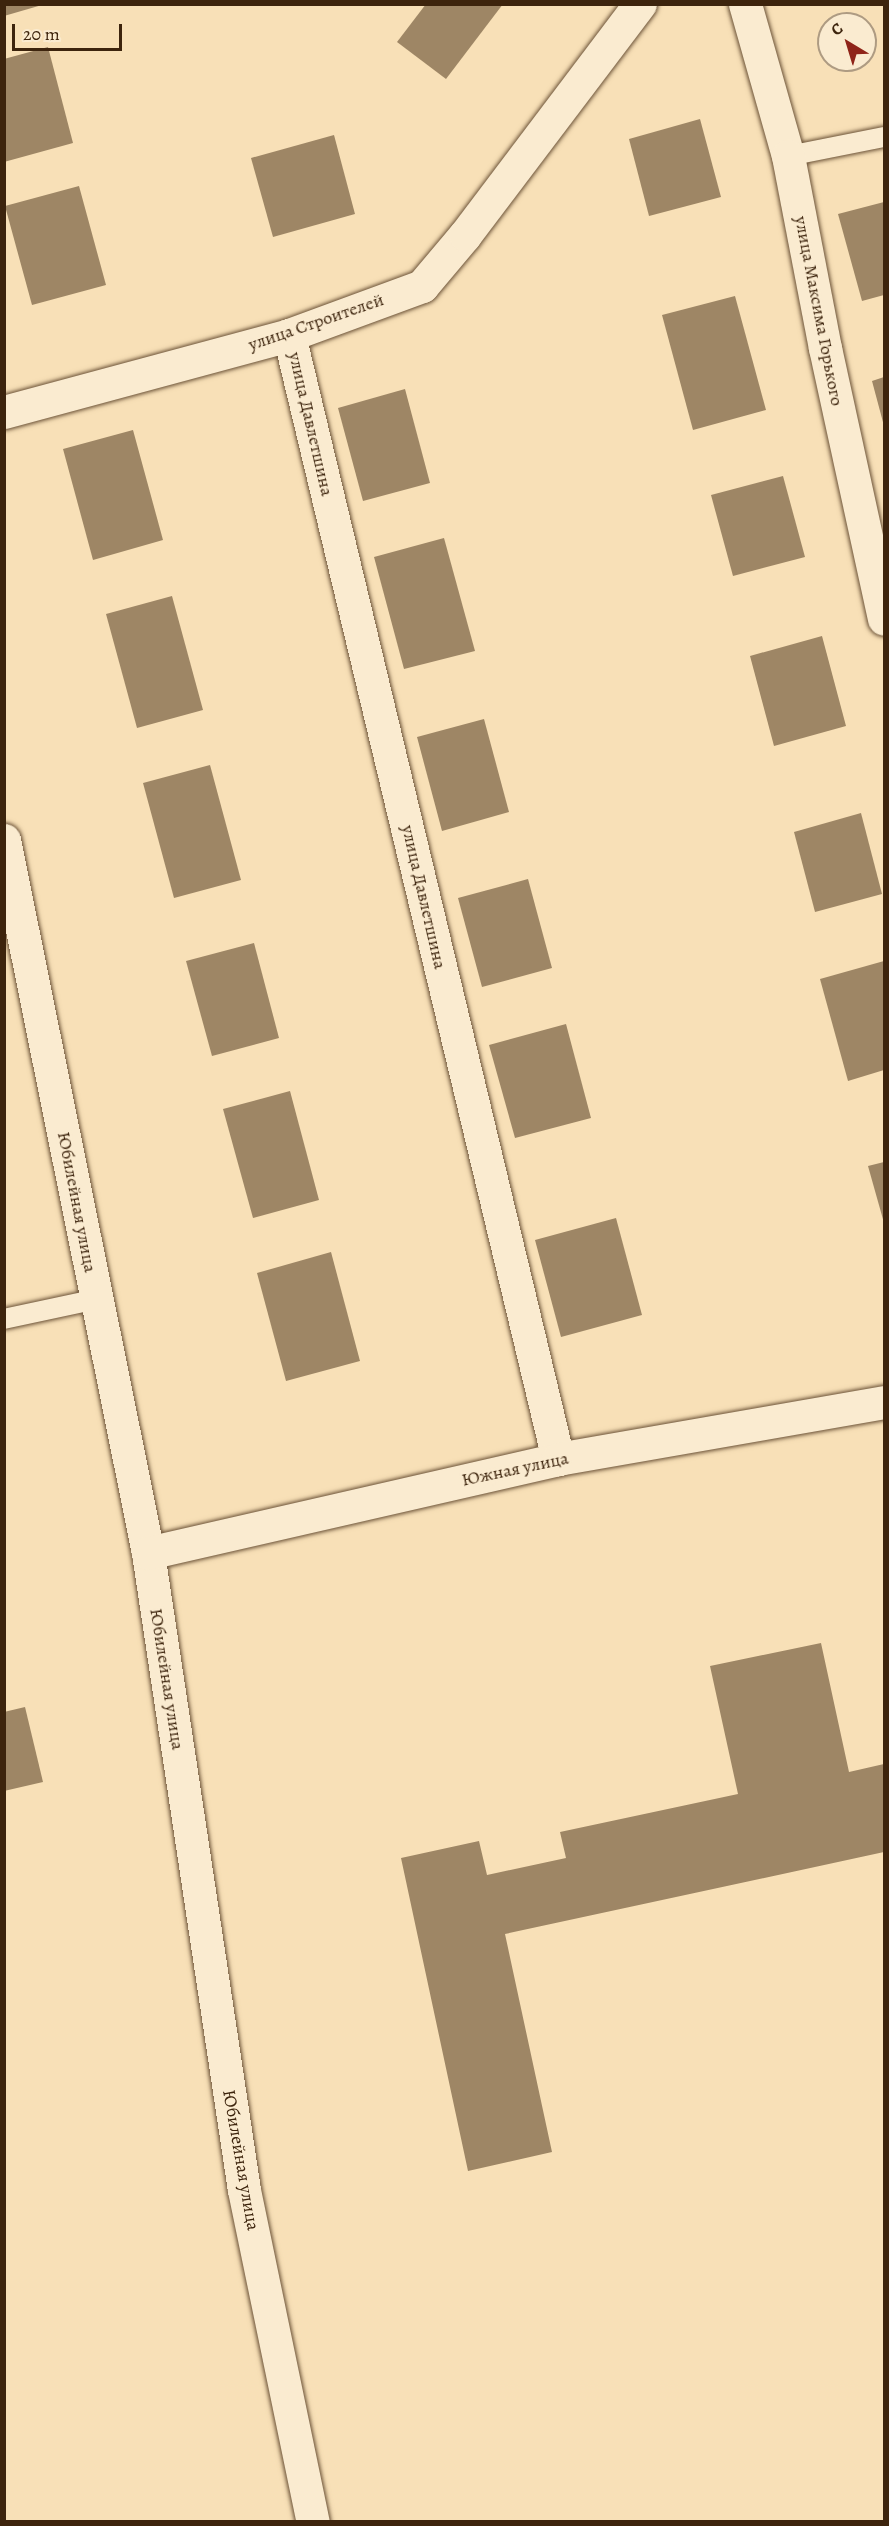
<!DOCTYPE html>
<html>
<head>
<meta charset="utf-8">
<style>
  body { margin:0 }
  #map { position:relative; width:889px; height:2526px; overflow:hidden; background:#f8e0b7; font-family:Alegreya,serif }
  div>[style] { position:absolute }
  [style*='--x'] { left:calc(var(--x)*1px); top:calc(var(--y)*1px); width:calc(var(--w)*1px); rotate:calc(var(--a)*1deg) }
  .building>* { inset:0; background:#9e8665 }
  .roads { filter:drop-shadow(0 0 2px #6c5338) drop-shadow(0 0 2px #6c5338) }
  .lane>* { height:20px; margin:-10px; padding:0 10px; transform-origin:10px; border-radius:10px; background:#faebd0 }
  .street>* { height:33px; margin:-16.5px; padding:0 16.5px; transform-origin:16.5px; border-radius:16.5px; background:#faebd0 }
  .secondary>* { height:33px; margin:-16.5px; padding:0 16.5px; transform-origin:16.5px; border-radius:16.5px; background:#faebd0 }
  span { translate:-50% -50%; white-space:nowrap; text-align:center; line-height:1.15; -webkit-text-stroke:4.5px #faebd0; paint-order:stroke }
  .street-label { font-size:18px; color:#3d240d }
  .frame { position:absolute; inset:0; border:6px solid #3d240d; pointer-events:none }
  .north { position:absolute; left:817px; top:12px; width:60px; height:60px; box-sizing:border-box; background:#faebd0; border:2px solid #ae9b82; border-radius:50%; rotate:322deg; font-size:16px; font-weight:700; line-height:24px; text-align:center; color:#3d240d }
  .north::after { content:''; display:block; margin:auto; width:21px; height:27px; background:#8f2418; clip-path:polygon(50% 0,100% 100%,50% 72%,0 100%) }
  .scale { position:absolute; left:12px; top:24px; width:110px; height:27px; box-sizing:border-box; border:3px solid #3d240d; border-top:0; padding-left:8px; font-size:18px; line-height:21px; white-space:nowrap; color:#3d240d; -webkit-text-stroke:4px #faebd0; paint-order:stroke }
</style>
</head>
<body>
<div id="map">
  <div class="building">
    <div style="clip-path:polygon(4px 4px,42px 4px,42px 5px,4px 16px)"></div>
    <div style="clip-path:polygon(426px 4px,503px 4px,446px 79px,397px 42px)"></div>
    <div style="clip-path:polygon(48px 47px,73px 143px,4px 162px,4px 59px)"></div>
    <div style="clip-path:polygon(700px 119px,721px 197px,649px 216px,629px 139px)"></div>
    <div style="clip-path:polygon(334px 135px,355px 214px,273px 237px,251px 158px)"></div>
    <div style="clip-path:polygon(79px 186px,106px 285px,32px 305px,5px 206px)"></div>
    <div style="clip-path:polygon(884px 202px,884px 295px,862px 301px,838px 214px)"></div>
    <div style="clip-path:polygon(735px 296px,766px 410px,693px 430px,662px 315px)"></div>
    <div style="clip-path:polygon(884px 377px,884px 426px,872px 381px)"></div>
    <div style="clip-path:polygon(405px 389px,430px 483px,363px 501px,338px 408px)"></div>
    <div style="clip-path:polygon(133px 430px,163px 540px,93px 560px,63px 449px)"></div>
    <div style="clip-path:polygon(783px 476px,805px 557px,733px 576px,711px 495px)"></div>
    <div style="clip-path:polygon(444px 538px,475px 651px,404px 669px,374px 557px)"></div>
    <div style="clip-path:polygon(172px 596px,203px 710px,137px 728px,106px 614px)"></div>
    <div style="clip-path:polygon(822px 636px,846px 726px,774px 746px,750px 656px)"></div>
    <div style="clip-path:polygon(484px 719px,509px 812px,442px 831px,417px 737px)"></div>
    <div style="clip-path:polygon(210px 765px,241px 880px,174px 898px,143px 783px)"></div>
    <div style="clip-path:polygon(861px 813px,882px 894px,815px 912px,794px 832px)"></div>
    <div style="clip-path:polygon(528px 879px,552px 968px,482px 987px,458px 898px)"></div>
    <div style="clip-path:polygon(254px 943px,279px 1038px,212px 1056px,186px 961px)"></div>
    <div style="clip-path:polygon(884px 961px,884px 1070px,848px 1081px,820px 979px)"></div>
    <div style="clip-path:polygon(566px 1024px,591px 1118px,515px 1138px,489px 1045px)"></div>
    <div style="clip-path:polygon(290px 1091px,319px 1200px,253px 1218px,223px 1109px)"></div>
    <div style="clip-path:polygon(884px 1162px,884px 1223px,868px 1166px)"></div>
    <div style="clip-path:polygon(616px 1218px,642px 1315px,561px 1337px,535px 1240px)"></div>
    <div style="clip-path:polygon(331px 1252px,360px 1361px,286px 1381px,257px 1273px)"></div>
    <div style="clip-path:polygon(821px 1643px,849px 1772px,884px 1764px,884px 1852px,505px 1934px,552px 2152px,468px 2171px,401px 1858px,479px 1841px,487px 1875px,566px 1858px,560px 1832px,738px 1794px,710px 1666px)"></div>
    <div style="clip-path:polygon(25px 1707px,43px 1782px,4px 1791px,4px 1712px)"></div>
  </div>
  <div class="roads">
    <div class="lane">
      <div style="--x:788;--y:156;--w:98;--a:-11.2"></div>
      <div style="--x:4;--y:1319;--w:95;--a:-12.1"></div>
    </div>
    <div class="street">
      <div style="--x:745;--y:4;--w:158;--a:74.2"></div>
      <div style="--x:788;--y:156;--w:196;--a:79.1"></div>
      <div style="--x:825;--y:348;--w:277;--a:77.7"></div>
      <div style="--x:289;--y:335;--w:1156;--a:76.54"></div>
      <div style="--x:4;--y:412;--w:295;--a:-15.1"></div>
      <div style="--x:289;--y:335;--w:142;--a:-20.2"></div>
      <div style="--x:422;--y:286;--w:67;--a:-49.9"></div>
      <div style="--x:465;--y:235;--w:290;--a:-52.9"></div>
      <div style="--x:148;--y:1553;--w:644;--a:81.43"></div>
      <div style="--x:244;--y:2190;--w:339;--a:78.3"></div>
    </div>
    <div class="secondary">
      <div style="--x:4;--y:840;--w:727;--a:78.58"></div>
      <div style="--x:148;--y:1553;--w:421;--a:-12.9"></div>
      <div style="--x:558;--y:1459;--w:331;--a:-9.9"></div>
    </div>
  </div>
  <div class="street-label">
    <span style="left:819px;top:311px;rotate:79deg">улица Максима Горького</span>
    <span style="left:316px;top:322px;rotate:-19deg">улица Строителей</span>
    <span style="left:311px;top:424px;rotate:77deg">улица Давлетшина</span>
    <span style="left:424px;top:897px;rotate:77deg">улица Давлетшина</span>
    <span style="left:77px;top:1202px;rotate:79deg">Юбилейная улица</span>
    <span style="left:515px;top:1469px;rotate:-12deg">Южная улица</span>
    <span style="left:167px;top:1679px;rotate:81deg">Юбилейная улица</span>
    <span style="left:241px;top:2160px;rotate:80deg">Юбилейная улица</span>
  </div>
  <div class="frame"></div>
  <div class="north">С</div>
  <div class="scale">20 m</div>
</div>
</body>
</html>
